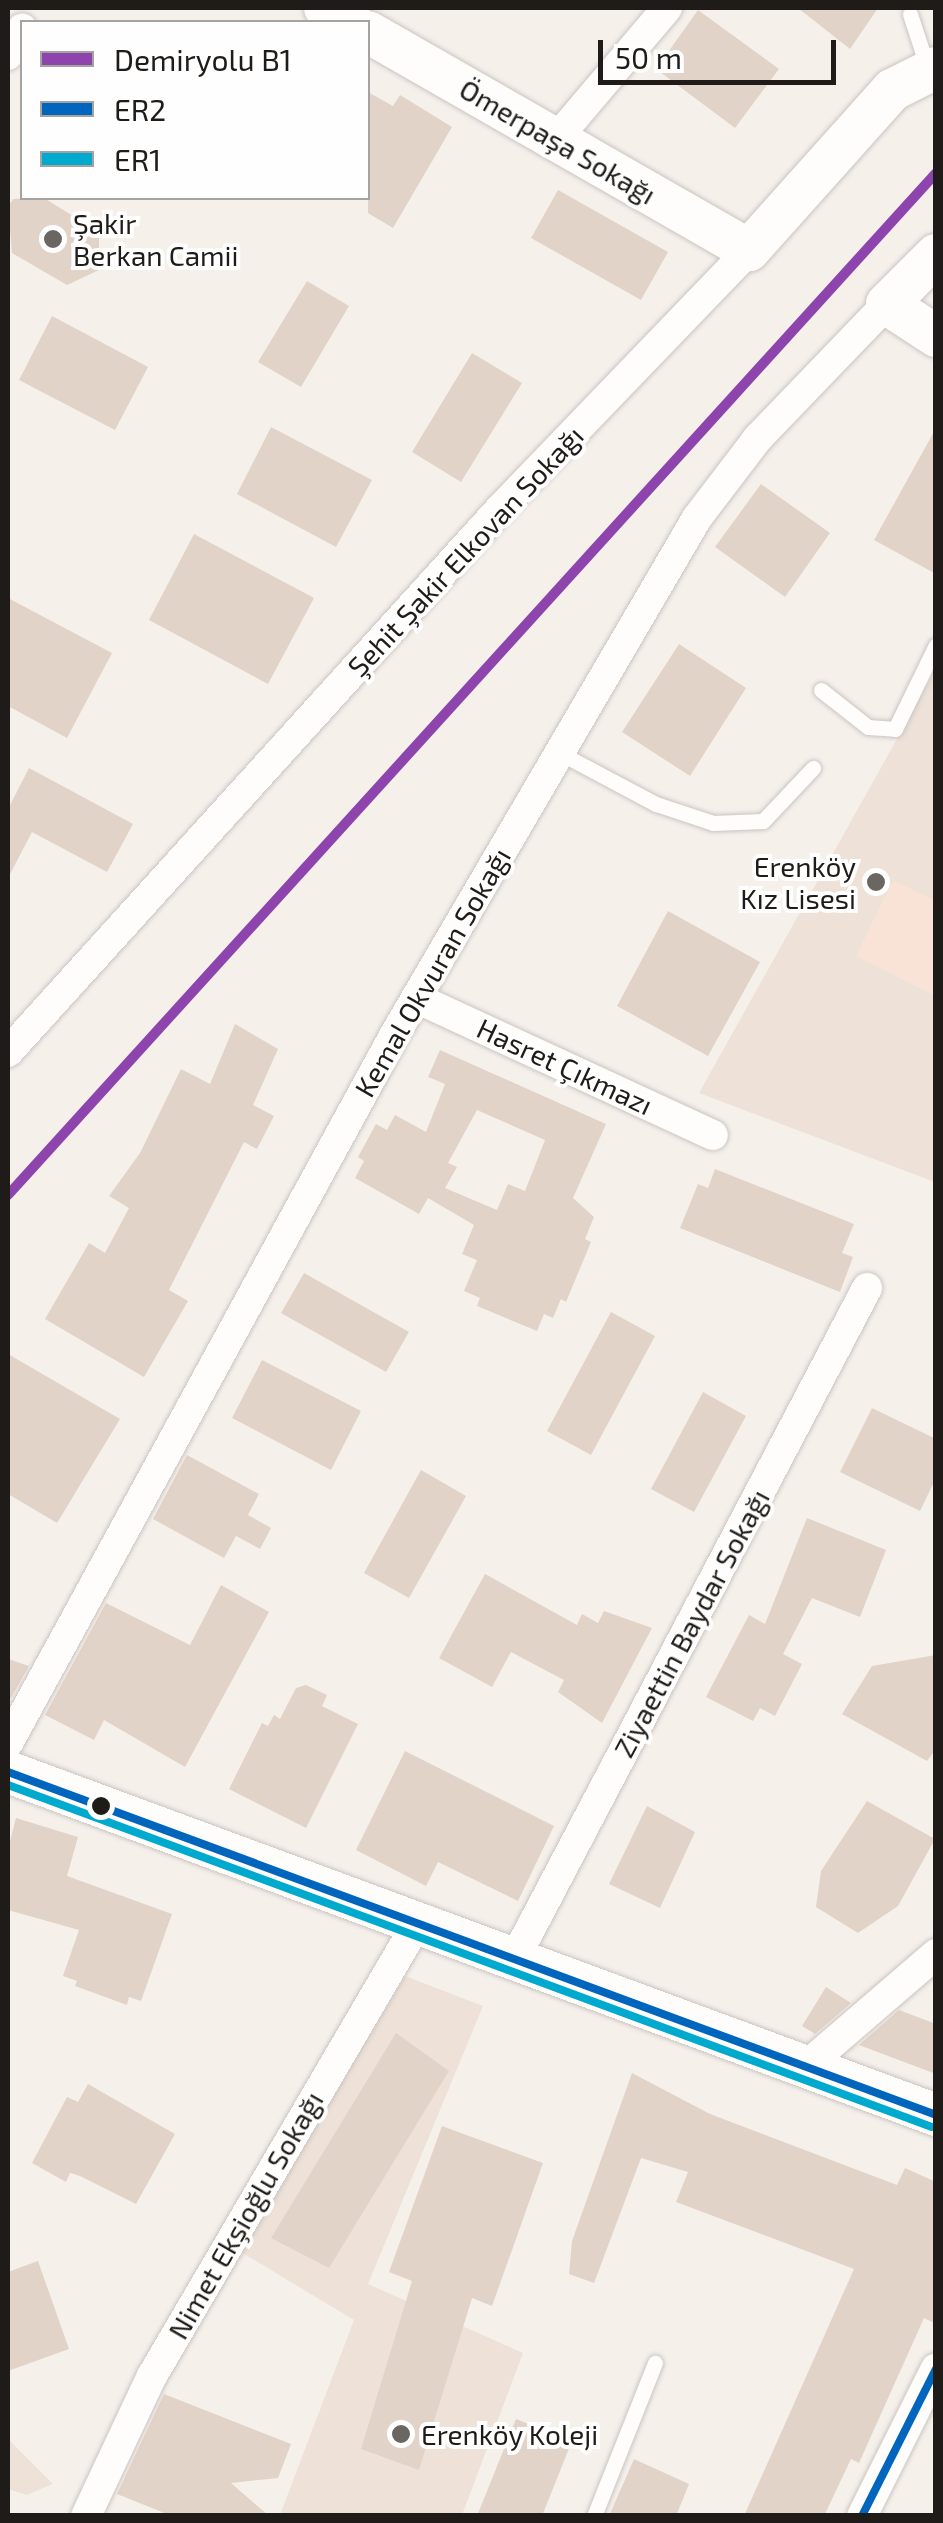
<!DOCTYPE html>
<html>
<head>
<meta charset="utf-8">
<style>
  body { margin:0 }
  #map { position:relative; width:943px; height:2523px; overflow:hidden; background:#f6f0eb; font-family:"Exo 2",sans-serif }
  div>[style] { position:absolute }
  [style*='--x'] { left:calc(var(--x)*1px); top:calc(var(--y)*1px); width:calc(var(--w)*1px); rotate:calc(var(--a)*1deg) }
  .built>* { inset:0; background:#ede1d8 }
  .green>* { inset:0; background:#f8e3d6 }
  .building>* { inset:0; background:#e2d3c8 }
  .roads { filter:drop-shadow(0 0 2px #cac5c2) drop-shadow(0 0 2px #cac5c2) }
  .lane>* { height:15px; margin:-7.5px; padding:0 7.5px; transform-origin:7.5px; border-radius:7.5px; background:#fefdfc }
  .street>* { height:30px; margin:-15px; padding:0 15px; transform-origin:15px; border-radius:15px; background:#fefdfc }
  .secondary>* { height:42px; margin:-21px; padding:0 21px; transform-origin:21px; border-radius:21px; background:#fefdfc }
  .bus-1>* { height:8px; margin:-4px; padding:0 4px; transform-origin:4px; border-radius:4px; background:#0065bd }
  .bus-2>* { height:8px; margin:-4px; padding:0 4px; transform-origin:4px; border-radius:4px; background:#00a9ce }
  .rail-1>* { height:10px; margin:-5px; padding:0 5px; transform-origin:5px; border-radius:5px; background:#8e44ad }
  .dots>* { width:28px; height:28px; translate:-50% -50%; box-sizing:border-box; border:5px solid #fefefe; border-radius:50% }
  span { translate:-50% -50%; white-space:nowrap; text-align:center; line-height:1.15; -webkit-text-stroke:8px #fefefe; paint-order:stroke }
  .street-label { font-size:28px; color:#1f1b18 }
  .poi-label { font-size:28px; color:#1f1b18 }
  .left { translate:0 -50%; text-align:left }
  .right { translate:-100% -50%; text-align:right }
  .frame { position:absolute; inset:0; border:10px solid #1f1b18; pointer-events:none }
  .legend { position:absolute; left:20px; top:20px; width:350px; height:180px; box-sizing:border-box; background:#fefefe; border:2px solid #a5a3a2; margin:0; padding:12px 18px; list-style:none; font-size:30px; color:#1f1b18 }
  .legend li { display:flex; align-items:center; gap:20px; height:50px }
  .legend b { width:50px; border:2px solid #a5a3a2 }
  .scale { position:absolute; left:598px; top:40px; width:238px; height:45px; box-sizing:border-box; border:5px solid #1f1b18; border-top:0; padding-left:12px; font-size:30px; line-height:35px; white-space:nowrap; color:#1f1b18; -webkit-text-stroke:8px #fefefe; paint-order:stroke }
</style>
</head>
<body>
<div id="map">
  <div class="built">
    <div style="clip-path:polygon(935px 671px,935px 1182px,699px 1093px)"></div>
    <div style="clip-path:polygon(405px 1976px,483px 2006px,368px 2284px,523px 2353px,462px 2515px,280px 2515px,354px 2320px,241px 2252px)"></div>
    <div style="clip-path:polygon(8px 2439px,53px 2484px,27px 2495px,8px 2489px)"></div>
  </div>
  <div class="green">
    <div style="clip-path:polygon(893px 880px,935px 901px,935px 996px,856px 956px)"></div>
  </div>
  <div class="building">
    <div style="clip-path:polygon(798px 8px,878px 8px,850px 49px)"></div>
    <div style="clip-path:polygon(698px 10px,779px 69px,735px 128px,656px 69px)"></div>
    <div style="clip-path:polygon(368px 92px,393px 106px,400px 95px,452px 127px,393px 228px,368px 213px)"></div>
    <div style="clip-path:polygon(558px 190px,668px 252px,641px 300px,531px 238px)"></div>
    <div style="clip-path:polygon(44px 198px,99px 232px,99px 270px,67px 285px,12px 253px,8px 207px,13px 199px)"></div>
    <div style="clip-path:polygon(307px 281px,349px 306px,301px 387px,258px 362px)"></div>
    <div style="clip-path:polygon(52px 316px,148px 367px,115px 430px,19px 380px)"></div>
    <div style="clip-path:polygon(472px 353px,522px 383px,461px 482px,412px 452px)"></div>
    <div style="clip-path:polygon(271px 427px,372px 480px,336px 547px,237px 494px)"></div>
    <div style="clip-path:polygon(936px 428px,936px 574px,874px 540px)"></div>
    <div style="clip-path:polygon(761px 484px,830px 533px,785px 597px,715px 547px)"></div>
    <div style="clip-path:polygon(194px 534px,314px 598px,268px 684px,149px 620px)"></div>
    <div style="clip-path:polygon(8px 598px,112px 653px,67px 738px,8px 706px)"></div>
    <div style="clip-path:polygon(679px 644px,746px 688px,690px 776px,622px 732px)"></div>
    <div style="clip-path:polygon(29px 768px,133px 824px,107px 872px,32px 832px,8px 878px,8px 809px)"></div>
    <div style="clip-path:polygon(668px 911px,760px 962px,708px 1056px,617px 1006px)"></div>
    <div style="clip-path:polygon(235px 1024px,278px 1049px,253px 1105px,274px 1116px,257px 1149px,244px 1142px,169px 1290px,188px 1301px,144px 1377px,45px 1319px,89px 1243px,105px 1253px,129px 1208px,109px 1196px,140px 1153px,181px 1069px,210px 1084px)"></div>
    <div style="clip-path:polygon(evenodd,440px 1050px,606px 1124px,573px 1198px,594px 1217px,585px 1239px,591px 1242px,566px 1302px,561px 1299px,553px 1318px,544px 1314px,537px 1331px,477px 1306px,480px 1298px,464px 1291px,477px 1260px,462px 1254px,474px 1225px,428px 1198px,419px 1214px,355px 1178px,364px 1161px,358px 1157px,376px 1124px,387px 1130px,395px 1115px,426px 1132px,445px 1084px,428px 1077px,440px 1050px,477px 1110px,545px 1140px,525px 1191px,508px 1184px,497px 1210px,445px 1188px,457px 1167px,448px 1163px,477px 1110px)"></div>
    <div style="clip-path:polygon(715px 1169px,854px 1224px,842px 1253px,853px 1257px,840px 1292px,680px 1228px,698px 1184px,708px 1188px)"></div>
    <div style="clip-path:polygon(304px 1273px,409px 1332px,386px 1372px,281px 1313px)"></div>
    <div style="clip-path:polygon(611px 1312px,655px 1336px,591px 1455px,547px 1431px)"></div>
    <div style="clip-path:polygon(8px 1354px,120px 1419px,57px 1523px,8px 1494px)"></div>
    <div style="clip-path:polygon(262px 1360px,361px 1411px,331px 1470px,232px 1418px)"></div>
    <div style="clip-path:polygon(703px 1392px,746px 1416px,694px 1512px,651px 1489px)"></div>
    <div style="clip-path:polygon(872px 1408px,936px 1439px,936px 1478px,920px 1511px,840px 1472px)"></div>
    <div style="clip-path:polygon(187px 1455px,259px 1494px,248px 1515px,271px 1528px,260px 1549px,236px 1536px,224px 1558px,153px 1519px)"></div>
    <div style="clip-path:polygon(421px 1470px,466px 1496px,409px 1598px,364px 1573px)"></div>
    <div style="clip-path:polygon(807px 1518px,886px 1550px,860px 1617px,812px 1598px,783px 1654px,802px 1664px,775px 1716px,760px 1708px,753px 1721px,706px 1697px,749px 1615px,765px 1624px)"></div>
    <div style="clip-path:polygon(485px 1574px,577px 1625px,582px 1614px,598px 1623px,604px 1611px,652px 1628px,602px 1723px,558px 1692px,564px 1680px,511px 1652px,492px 1687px,439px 1658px)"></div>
    <div style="clip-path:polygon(221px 1585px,269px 1612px,185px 1767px,104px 1720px,94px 1740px,45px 1715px,106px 1603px,190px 1645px)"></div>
    <div style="clip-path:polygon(936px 1655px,936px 1749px,927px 1761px,842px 1714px,872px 1666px)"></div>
    <div style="clip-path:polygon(8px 1659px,29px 1666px,11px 1698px,8px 1696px)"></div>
    <div style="clip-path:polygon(306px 1685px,327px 1695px,322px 1706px,358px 1724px,306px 1828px,229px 1789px,262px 1723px,268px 1726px,274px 1715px,280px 1719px,296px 1688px)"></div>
    <div style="clip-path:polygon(405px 1751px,554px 1826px,518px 1901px,438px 1862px,426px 1886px,356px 1850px)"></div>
    <div style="clip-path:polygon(867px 1801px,935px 1839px,898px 1906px,858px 1933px,816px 1907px,821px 1871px)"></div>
    <div style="clip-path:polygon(647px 1806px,695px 1832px,660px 1908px,609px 1884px)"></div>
    <div style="clip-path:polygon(16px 1818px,78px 1837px,67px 1876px,172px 1914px,141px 2001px,129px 1997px,127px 2005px,75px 1986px,77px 1981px,63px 1976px,79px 1930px,8px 1910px,8px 1849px)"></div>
    <div style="clip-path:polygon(826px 1987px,851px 2003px,815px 2034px,802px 2026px)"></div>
    <div style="clip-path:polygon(899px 2010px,936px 2024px,936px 2074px,859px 2045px)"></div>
    <div style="clip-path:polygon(396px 2033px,449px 2071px,329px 2268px,271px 2238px)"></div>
    <div style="clip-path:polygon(632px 2073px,710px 2114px,897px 2185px,905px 2168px,936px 2182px,936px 2324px,924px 2318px,859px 2463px,851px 2459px,824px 2516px,744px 2516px,854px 2269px,676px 2202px,688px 2172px,641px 2158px,594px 2283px,569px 2274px,572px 2241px)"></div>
    <div style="clip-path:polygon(88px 2084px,175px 2134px,136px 2204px,80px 2176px,70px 2173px,66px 2182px,32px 2163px,67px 2097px,78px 2102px)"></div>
    <div style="clip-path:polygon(442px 2126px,543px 2163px,492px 2306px,472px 2298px,419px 2470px,361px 2449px,412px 2281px,389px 2272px)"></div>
    <div style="clip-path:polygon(38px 2261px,69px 2349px,8px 2371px,8px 2272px)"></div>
    <div style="clip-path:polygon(164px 2394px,291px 2444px,278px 2478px,231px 2483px,269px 2516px,172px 2516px,117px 2494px)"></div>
    <div style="clip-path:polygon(516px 2419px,572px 2441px,542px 2516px,477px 2516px)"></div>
    <div style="clip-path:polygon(634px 2459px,689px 2484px,676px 2516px,609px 2516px)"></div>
  </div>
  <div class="roads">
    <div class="lane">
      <div style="--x:910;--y:14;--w:58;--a:71.9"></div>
      <div style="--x:821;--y:690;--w:60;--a:38.2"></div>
      <div style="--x:868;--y:727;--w:27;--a:4"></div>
      <div style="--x:895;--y:729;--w:93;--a:-64"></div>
      <div style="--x:558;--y:752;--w:111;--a:28"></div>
      <div style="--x:656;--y:804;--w:60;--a:18.4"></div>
      <div style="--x:713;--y:823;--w:50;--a:-2.3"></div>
      <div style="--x:763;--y:821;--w:73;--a:-46.7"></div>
      <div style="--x:594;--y:2516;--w:165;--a:-68.3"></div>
    </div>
    <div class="street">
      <div style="--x:8;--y:55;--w:30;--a:-62"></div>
      <div style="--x:556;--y:139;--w:172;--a:-49.7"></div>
      <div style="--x:416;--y:998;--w:327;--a:24.8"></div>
      <div style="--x:8;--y:1052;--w:733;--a:-47.82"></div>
      <div style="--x:500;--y:509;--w:359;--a:-46.1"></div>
      <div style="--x:8;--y:1743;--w:808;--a:-61.37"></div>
      <div style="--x:395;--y:1034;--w:598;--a:-59.66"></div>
      <div style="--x:697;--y:518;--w:101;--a:-52.7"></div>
      <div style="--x:758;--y:438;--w:186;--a:-46.1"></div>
      <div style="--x:515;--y:1958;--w:757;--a:-62.28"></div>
      <div style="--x:807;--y:2065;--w:170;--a:-40.7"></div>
      <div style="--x:86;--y:2516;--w:155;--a:-64.8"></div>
      <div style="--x:152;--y:2376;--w:526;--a:-59.63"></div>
      <div style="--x:862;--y:2516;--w:165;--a:-63.4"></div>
    </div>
    <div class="secondary">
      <div style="--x:325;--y:8;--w:30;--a:27"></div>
      <div style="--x:368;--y:32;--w:439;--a:29.8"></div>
      <div style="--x:749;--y:250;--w:215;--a:-48.2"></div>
      <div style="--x:892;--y:90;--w:49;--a:-26.6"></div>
      <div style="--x:936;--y:255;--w:69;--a:135"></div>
      <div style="--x:887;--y:304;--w:59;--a:33.1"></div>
      <div style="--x:8;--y:1772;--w:989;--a:20.28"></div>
    </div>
  </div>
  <div class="bus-1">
    <div style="--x:8;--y:1772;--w:989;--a:20.28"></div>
    <div style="--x:862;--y:2516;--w:165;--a:-63.3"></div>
  </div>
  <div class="bus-2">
    <div style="--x:8;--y:1785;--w:985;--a:20.31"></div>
  </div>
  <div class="rail-1">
    <div style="--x:8;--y:1195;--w:1380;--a:-47.76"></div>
  </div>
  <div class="dots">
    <div style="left:53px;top:239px;background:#6a6662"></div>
    <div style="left:876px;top:882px;background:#6a6662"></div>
    <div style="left:101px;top:1806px;background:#1f1b18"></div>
    <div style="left:401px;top:2434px;background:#6a6662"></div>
  </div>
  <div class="street-label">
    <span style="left:558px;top:141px;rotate:30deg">Ömerpaşa Sokağı</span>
    <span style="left:465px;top:551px;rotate:-47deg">Şehit Şakir Elkovan Sokağı</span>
    <span style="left:432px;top:972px;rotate:-60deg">Kemal Okvuran Sokağı</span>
    <span style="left:565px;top:1066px;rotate:25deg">Hasret Çıkmazı</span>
    <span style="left:691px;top:1623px;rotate:-62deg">Ziyaettin Baydar Sokağı</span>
    <span style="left:245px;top:2215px;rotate:-60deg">Nimet Ekşioğlu Sokağı</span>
  </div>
  <div class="poi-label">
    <span class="left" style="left:73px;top:239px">Şakir<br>Berkan Camii</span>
    <span class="right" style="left:856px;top:882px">Erenköy<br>Kız Lisesi</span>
    <span class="left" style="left:421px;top:2434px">Erenköy Koleji</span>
  </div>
  <div class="frame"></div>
  <ul class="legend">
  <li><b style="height:12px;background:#8e44ad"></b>Demiryolu B1</li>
  <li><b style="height:12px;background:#0065bd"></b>ER2</li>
  <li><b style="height:12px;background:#00a9ce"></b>ER1</li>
  </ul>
  <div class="scale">50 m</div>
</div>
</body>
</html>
